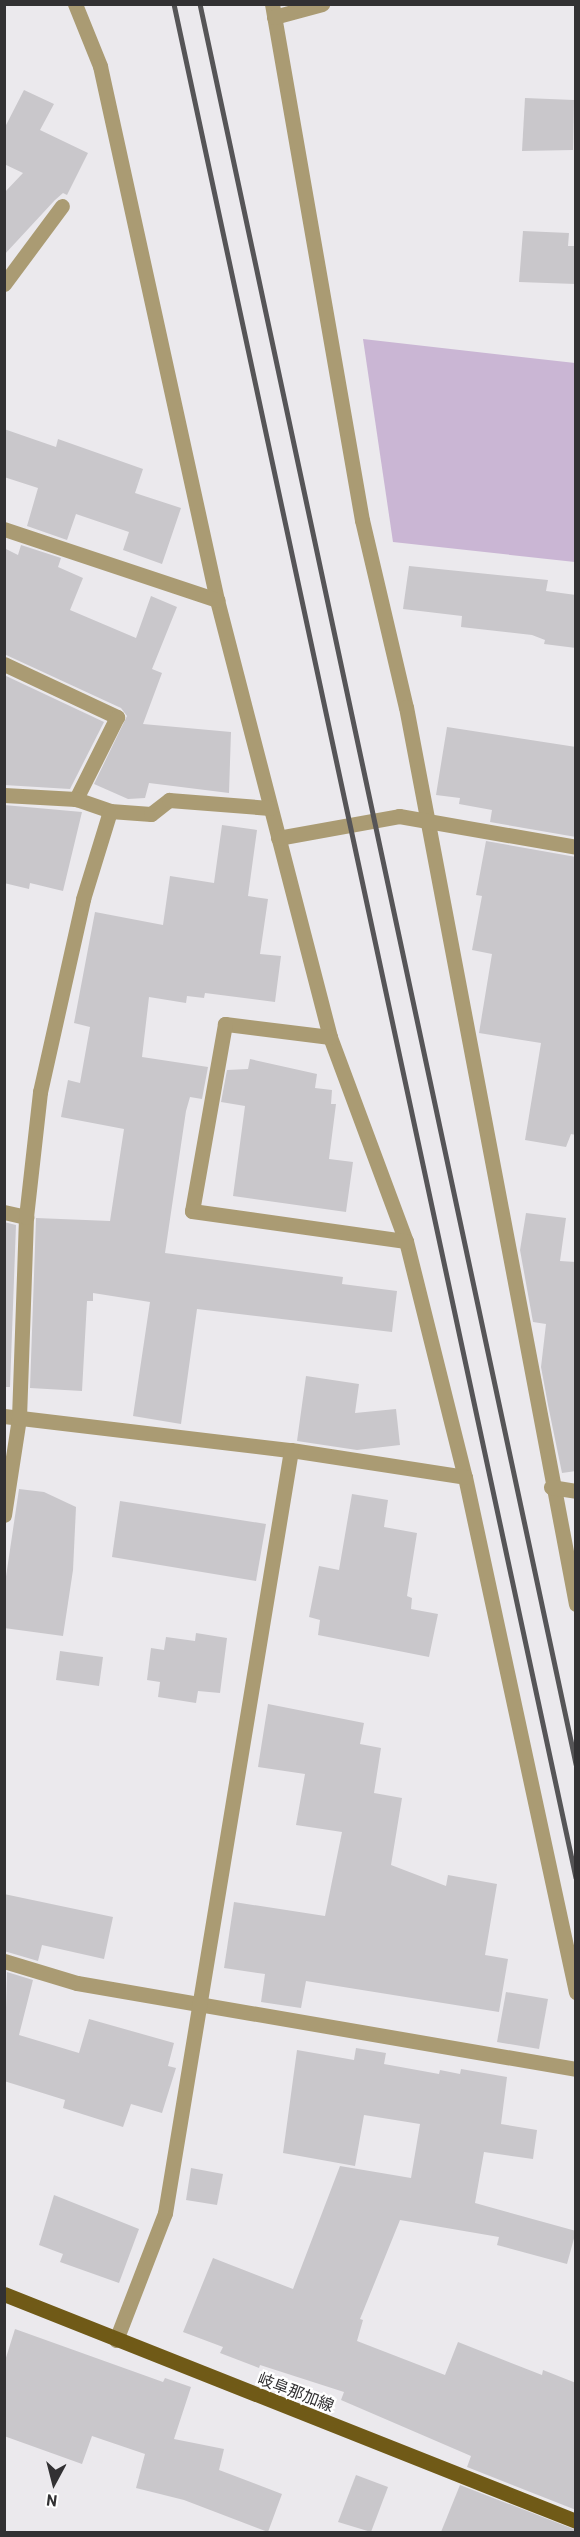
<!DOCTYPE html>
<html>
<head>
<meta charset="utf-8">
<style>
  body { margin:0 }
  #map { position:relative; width:580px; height:2537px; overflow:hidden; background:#ebe9ed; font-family:Barlow,"Noto Sans JP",sans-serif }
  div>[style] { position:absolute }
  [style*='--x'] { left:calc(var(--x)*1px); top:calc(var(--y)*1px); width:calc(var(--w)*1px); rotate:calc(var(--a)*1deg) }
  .green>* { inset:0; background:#cab6d4 }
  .building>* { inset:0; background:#c9c7cb }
  .minor>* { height:15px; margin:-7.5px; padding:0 7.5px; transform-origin:7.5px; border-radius:7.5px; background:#aa9b73 }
  .major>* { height:15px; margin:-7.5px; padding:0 7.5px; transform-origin:7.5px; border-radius:7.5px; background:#705a17 }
  .rail>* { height:4.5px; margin:-2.25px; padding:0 2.25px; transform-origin:2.25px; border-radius:2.25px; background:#565557 }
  span { translate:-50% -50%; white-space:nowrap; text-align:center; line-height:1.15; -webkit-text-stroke:4.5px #fff; paint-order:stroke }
  .street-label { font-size:16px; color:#323133 }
  .frame { position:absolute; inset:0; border:6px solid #323133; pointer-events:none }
  .north { position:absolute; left:24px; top:2453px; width:60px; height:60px; -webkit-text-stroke:4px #fff; paint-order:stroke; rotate:187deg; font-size:16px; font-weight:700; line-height:24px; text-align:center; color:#323133 }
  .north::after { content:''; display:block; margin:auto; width:21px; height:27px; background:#323133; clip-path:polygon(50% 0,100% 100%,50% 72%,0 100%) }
</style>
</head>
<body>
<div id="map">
  <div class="green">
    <div style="clip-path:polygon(363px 339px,575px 363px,575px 562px,393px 542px)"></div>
  </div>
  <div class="building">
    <div style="clip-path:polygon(24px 90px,54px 104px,40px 130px,88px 153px,67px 195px,63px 193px,55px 200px,4px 255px,4px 193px,23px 173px,4px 164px,4px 129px)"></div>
    <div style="clip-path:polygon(525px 98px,574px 100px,573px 150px,522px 151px)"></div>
    <div style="clip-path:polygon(523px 231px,569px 233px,568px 246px,576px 246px,576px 284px,519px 282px)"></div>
    <div style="clip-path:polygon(4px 429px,56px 447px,58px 439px,143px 469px,135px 493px,181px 508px,162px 564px,123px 550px,129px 532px,76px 514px,67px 540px,27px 526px,38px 488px,4px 477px)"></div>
    <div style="clip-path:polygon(21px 545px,61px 558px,58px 567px,83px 578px,70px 610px,136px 638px,151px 596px,177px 607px,152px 669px,162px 673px,143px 724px,231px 732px,229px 793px,149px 783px,145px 798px,128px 799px,94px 784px,127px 716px,121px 708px,4px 654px,4px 548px,18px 555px)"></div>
    <div style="clip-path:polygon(409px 566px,548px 580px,546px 591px,576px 595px,576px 648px,544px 644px,545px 640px,532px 635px,461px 627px,462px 616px,403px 609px)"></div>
    <div style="clip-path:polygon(4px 675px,104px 722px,70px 789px,4px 785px)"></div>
    <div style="clip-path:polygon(447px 727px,576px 747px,576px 837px,490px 822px,492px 810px,459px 804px,460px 798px,436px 795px)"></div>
    <div style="clip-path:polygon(4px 805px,82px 812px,63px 891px,30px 883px,29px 889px,4px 883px)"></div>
    <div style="clip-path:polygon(222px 825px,257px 830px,248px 896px,268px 899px,260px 954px,281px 956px,275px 1002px,205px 993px,204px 998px,187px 996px,186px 1003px,149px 997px,142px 1057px,208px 1067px,202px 1099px,190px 1097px,186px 1111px,165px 1253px,343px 1277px,342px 1284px,397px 1291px,392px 1332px,197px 1309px,181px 1424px,133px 1416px,150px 1302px,93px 1293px,93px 1301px,87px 1301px,82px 1391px,30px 1388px,36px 1218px,110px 1221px,124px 1129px,61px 1117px,68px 1080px,80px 1083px,90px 1027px,74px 1023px,95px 912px,163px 925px,170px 876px,214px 883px)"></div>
    <div style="clip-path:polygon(486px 841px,576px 857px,576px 1135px,571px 1134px,566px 1147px,525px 1140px,541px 1043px,479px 1033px,492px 954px,472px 950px,482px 896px,476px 895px)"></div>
    <div style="clip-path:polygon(250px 1059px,317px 1074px,315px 1088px,332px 1090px,331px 1104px,336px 1104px,329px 1159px,353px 1162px,346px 1212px,233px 1196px,245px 1106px,221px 1102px,227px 1070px,248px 1069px)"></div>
    <div style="clip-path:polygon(526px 1213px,566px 1218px,560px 1261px,576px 1262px,576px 1471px,562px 1473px,548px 1405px,541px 1367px,546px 1324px,533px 1322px,520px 1250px)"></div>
    <div style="clip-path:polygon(4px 1222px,16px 1225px,10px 1387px,4px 1387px)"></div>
    <div style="clip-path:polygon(306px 1376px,359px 1384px,355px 1413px,396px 1409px,400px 1445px,357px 1450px,297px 1441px)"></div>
    <div style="clip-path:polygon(19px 1489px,44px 1492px,76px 1507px,73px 1570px,63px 1636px,4px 1628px,4px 1590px)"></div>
    <div style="clip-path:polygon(352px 1494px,388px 1500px,384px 1527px,417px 1533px,407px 1596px,412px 1598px,411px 1609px,438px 1614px,429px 1657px,318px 1635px,320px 1620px,309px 1617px,319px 1566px,339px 1570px)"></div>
    <div style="clip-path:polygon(120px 1501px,266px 1524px,256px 1581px,112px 1557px)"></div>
    <div style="clip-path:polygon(196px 1633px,227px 1638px,220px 1693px,198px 1691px,196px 1703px,158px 1697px,160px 1682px,147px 1680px,151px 1648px,164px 1650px,166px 1637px,195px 1641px)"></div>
    <div style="clip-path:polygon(60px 1651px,103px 1657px,99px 1686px,56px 1680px)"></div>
    <div style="clip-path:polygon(268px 1704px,364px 1723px,360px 1744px,381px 1748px,374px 1793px,402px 1798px,391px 1865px,446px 1886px,448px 1875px,497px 1884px,485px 1955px,508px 1959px,499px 2012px,306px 1981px,301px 2008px,261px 2002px,265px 1974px,224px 1968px,234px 1902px,325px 1916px,342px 1832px,296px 1825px,305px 1774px,258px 1767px)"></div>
    <div style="clip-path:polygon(4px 1894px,113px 1917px,104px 1959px,42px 1945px,38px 1961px,4px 1951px)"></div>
    <div style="clip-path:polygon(7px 1972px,33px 1980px,19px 2035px,79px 2053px,89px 2019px,174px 2043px,168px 2066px,176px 2068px,162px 2113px,131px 2104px,123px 2127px,63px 2108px,65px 2100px,4px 2081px)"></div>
    <div style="clip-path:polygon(506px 1992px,548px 1999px,539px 2049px,497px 2042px)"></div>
    <div style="clip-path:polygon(356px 2048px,386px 2053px,384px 2064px,439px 2074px,440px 2070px,460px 2074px,461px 2069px,507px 2077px,501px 2124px,537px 2130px,533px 2159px,484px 2152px,475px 2203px,576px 2231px,567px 2264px,497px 2245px,499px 2237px,400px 2220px,360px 2319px,363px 2320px,357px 2341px,445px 2375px,458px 2342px,542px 2375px,543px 2370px,576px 2383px,576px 2510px,467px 2467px,471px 2456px,341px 2400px,344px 2392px,260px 2365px,259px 2368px,220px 2353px,223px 2347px,183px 2332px,213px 2258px,293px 2289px,340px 2166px,411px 2178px,420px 2124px,364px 2115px,355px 2166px,283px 2153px,297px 2050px,354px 2060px)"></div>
    <div style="clip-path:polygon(191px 2168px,223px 2174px,217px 2205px,186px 2200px)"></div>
    <div style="clip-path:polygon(54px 2195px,139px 2229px,119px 2283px,60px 2262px,63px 2254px,39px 2245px)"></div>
    <div style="clip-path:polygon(15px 2329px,163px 2382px,165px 2378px,191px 2387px,174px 2439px,224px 2449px,219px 2470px,282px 2494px,268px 2532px,184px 2500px,136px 2488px,145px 2454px,92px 2436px,82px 2464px,4px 2436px,4px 2364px)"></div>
    <div style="clip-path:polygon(356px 2475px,388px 2487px,371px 2532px,338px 2522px)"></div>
    <div style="clip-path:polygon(460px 2485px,576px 2530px,576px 2532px,441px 2532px)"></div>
  </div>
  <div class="minor">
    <div style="--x:75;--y:4;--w:67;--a:68"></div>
    <div style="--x:100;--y:66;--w:547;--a:77.64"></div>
    <div style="--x:217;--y:600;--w:451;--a:75.5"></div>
    <div style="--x:330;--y:1037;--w:218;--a:69.6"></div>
    <div style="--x:406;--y:1241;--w:243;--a:76"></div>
    <div style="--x:465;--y:1477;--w:527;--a:77.84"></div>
    <div style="--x:272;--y:4;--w:524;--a:80.11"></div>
    <div style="--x:362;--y:520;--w:192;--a:76.8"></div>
    <div style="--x:406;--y:707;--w:913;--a:79.27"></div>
    <div style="--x:274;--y:17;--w:50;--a:-15.2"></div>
    <div style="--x:4;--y:284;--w:97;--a:-53.4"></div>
    <div style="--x:4;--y:529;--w:225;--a:18.4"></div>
    <div style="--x:4;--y:664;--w:125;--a:25.1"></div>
    <div style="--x:117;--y:717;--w:92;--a:116.6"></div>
    <div style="--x:4;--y:795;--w:72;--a:3.2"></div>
    <div style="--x:76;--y:799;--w:36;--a:19"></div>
    <div style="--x:110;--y:811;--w:41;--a:4.2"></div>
    <div style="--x:151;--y:814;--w:23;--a:-38"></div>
    <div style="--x:169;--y:800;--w:101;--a:4.5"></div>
    <div style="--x:278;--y:838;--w:123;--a:-10.3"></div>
    <div style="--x:399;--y:816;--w:180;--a:9.9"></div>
    <div style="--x:330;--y:1037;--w:106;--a:-172.9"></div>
    <div style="--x:225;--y:1024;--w:190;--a:100"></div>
    <div style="--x:192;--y:1211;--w:216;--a:8"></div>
    <div style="--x:4;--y:1212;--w:23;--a:13"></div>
    <div style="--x:4;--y:1416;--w:289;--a:6.8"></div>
    <div style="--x:291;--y:1450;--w:176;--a:8.8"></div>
    <div style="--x:551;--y:1487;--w:25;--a:9"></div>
    <div style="--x:4;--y:1515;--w:98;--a:-81.2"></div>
    <div style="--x:19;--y:1418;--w:201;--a:-88"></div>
    <div style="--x:26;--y:1217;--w:126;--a:-83.6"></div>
    <div style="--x:40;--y:1092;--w:198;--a:-77.4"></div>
    <div style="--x:83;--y:899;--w:92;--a:-72.9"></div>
    <div style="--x:4;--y:1961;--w:76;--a:16.8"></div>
    <div style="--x:77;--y:1983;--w:506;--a:9.78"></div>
    <div style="--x:116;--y:2340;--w:136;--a:-68.9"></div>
    <div style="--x:165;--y:2213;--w:773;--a:-80.62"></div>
  </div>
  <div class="major">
    <div style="--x:4;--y:2294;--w:615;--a:21.65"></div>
  </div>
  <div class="rail">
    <div style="--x:174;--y:4;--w:1916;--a:77.89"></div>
    <div style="--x:200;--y:4;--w:1800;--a:77.94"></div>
  </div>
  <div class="street-label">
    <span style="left:296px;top:2392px;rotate:21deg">岐阜那加線</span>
  </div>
  <div class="frame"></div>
  <div class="north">N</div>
</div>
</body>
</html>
